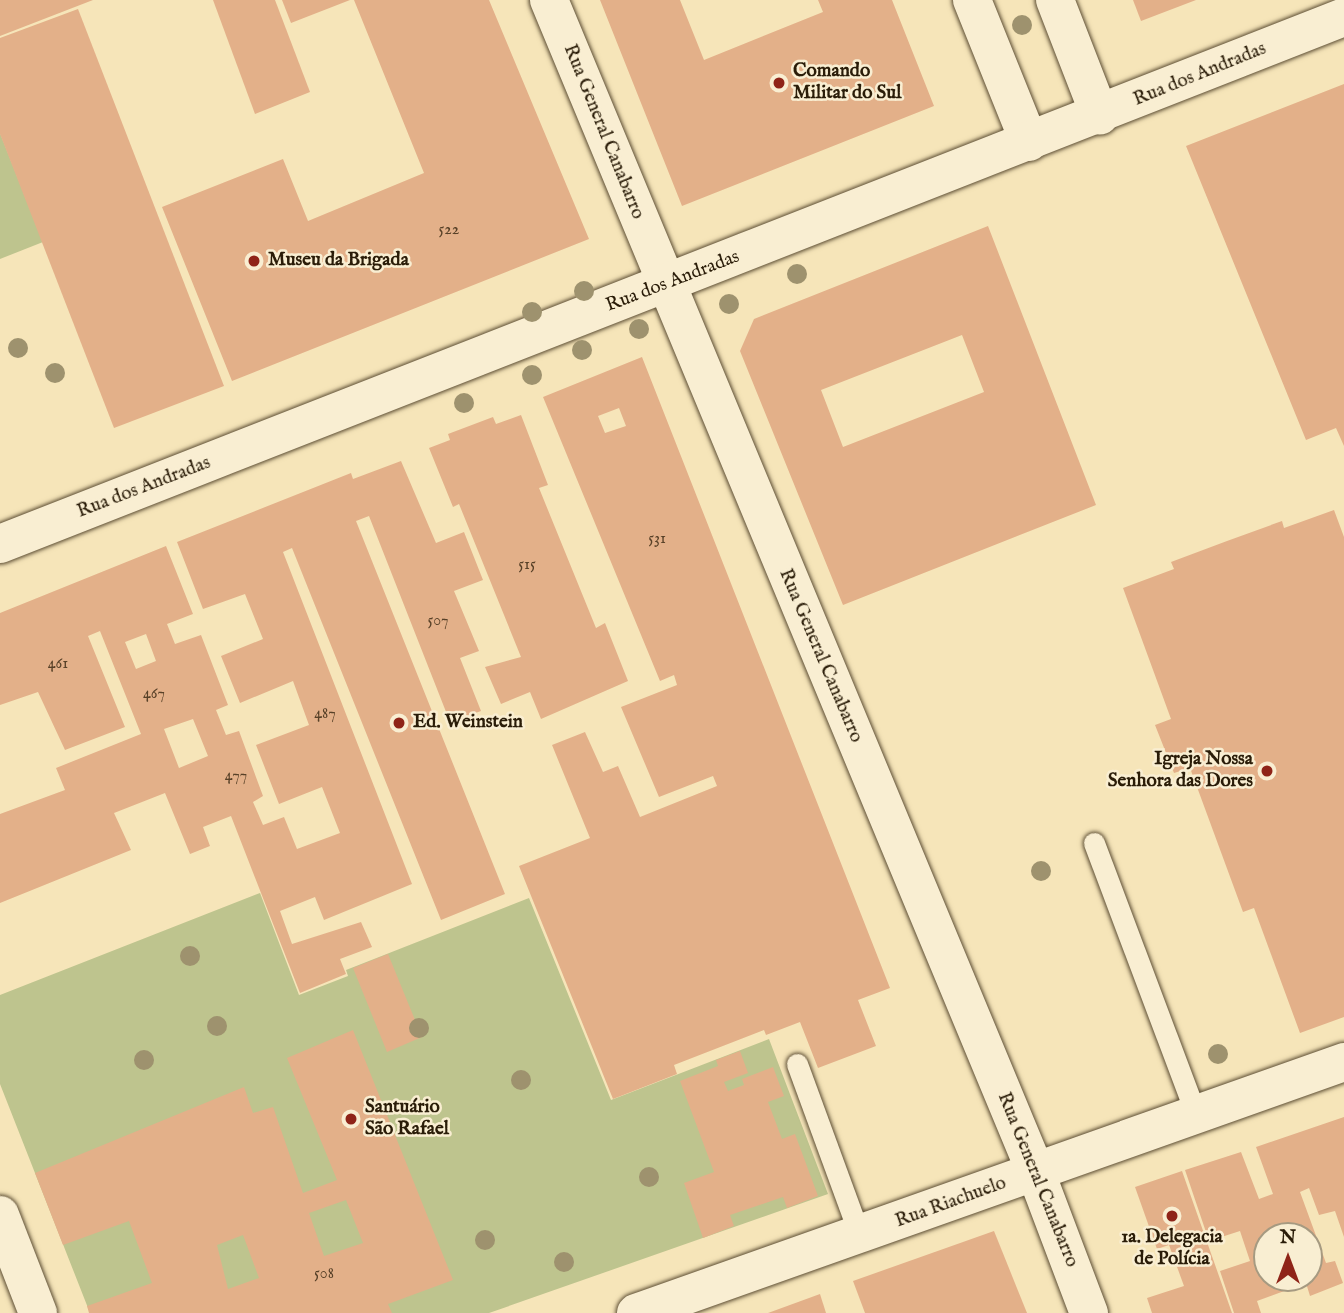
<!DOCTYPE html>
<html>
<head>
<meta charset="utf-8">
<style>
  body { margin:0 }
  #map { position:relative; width:1344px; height:1313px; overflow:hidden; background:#f6e5b9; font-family:"IM FELL English",serif }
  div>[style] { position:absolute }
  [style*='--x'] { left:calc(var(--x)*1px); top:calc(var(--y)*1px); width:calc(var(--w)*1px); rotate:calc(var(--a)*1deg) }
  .green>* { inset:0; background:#bec48e }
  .building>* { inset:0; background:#e3b089 }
  .roads { filter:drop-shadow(0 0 2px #5d4e34) drop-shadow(0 0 2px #5d4e34) }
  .service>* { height:21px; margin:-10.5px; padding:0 10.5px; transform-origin:10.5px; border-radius:10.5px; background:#f9eed2 }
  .minor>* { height:38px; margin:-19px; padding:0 19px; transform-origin:19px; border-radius:19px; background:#f9eed2 }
  .tertiary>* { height:38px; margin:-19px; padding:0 19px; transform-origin:19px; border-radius:19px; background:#f9eed2 }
  .trees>* { width:20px; height:20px; margin:-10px; border-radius:50%; background:#9e926e }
  .dots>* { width:19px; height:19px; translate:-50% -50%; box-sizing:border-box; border:4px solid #f9eed2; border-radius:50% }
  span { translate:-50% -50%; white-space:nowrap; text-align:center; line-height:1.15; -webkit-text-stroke:5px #f9eed2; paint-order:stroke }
  .number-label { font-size:16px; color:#584128 }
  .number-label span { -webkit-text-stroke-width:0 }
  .poi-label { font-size:19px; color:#2a1c08; font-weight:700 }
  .left { translate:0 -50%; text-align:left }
  .right { translate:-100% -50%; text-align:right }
  .street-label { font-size:19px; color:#2a1c08 }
  .north { position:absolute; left:1253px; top:1222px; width:70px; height:70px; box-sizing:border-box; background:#f9eed2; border:2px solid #a69a81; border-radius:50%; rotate:0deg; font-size:19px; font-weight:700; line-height:28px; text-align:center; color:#2a1c08 }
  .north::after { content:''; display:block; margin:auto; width:24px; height:32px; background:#8f2418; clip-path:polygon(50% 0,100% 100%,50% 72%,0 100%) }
</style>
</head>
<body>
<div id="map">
  <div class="green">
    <div style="clip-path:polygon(0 133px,43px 242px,0 259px)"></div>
    <div style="clip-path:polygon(260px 893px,299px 995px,348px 976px,346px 970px,529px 898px,611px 1100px,769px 1039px,828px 1194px,489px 1313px,90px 1313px,0 1084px,0 995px)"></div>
  </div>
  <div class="building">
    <div style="clip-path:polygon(0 0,93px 0,0 36px)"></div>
    <div style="clip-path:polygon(213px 0,275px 0,310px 92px,255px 114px)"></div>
    <div style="clip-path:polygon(282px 0,350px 0,291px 23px)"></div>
    <div style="clip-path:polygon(354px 0,489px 0,589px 239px,232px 381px,162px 207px,283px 159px,308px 221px,424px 173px)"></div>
    <div style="clip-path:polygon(600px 0,680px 0,704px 60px,823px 12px,818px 0,892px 0,934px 106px,682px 206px)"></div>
    <div style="clip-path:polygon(1133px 0,1196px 0,1141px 21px)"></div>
    <div style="clip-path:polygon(78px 9px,224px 386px,114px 428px,0 134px,0 38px)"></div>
    <div style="clip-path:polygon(1344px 84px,1344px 446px,1336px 428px,1306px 440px,1186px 146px)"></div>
    <div style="clip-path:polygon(evenodd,988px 226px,1096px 505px,843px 605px,740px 351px,754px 319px,988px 226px,962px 335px,984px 392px,843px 447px,821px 390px,962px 335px)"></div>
    <div style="clip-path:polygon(evenodd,642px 357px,890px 988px,858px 1000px,876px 1046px,818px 1068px,800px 1022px,766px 1035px,764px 1030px,674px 1065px,677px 1074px,613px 1099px,519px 866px,590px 838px,552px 745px,585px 732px,603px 772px,618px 766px,640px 817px,717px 786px,713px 776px,659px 797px,621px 707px,677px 685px,674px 675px,660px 681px,543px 397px,642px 357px,619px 408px,626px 426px,605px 433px,598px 416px,619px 408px)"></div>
    <div style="clip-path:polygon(521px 415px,548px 485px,539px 488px,596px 628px,605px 623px,628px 681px,541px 719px,530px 692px,501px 704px,485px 667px,521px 657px,459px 504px,453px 507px,429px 448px,450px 440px,448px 434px,493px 417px,496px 424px)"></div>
    <div style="clip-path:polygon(evenodd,401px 461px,436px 543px,464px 532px,483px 580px,454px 591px,479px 651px,460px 658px,481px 711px,450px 722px,369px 516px,356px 521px,505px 894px,441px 920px,292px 548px,283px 552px,412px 884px,324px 920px,315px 897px,280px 911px,292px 944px,361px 922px,372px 947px,340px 959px,346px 974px,300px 993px,231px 816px,203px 827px,210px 846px,190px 854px,165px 793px,114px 813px,131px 850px,0 903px,0 814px,65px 790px,56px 768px,141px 734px,100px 631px,88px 636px,125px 727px,65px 750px,38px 692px,0 705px,0 613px,166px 546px,193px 614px,167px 624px,175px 644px,201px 635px,228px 705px,216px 710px,226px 735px,239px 731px,263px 796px,253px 802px,263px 825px,284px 817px,297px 849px,340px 833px,322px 787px,279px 804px,256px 745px,309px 725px,293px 681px,240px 703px,221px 656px,263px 639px,245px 594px,203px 609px,177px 542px,351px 473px,353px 479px,401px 461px,146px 634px,156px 661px,136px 669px,125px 642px,146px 634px,401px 461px,193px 719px,208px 756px,179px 768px,164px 729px,193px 719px)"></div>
    <div style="clip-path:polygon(1334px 510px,1344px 537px,1344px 1017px,1300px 1033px,1254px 908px,1243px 912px,1190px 768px,1174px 773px,1155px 725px,1171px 719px,1123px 588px,1174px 569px,1171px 562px,1227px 541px,1282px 521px,1284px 528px)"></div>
    <div style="clip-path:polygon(388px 954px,422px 1037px,387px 1052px,353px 968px)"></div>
    <div style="clip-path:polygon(evenodd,353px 1030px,453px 1280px,388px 1304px,392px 1313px,89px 1313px,87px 1306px,152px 1283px,129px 1221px,63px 1245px,35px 1173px,244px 1087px,253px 1113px,273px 1107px,303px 1193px,337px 1180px,287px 1058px,353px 1030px,346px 1200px,363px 1243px,324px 1256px,309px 1213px,346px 1200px,353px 1030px,243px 1235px,259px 1278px,228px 1289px,217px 1245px,243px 1235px)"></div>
    <div style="clip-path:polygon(740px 1051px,748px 1073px,724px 1082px,728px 1091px,744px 1085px,742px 1079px,773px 1067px,784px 1096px,768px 1102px,782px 1139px,795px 1134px,818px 1196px,787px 1208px,783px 1197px,730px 1215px,734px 1226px,703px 1238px,684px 1183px,714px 1172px,680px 1081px,718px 1066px,716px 1060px)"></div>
    <div style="clip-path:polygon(evenodd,1344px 1117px,1344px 1237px,1335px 1211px,1319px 1215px,1309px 1188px,1300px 1192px,1326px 1263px,1335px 1261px,1343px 1283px,1310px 1296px,1306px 1283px,1257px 1301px,1261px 1313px,1234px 1313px,1220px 1271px,1250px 1261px,1240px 1231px,1209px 1241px,1185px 1170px,1241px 1152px,1259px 1199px,1273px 1194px,1256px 1147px,1344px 1117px,1267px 1236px,1309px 1236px,1309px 1278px,1267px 1278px,1267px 1236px)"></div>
    <div style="clip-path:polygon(1182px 1171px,1232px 1313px,1152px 1313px,1147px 1298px,1184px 1286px,1169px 1245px,1157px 1249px,1135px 1187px)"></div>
    <div style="clip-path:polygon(994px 1231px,1027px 1313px,865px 1313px,853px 1281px)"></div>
    <div style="clip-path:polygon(820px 1294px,826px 1313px,768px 1313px)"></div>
  </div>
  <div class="roads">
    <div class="service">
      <div style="--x:1094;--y:843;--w:293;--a:69.4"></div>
      <div style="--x:797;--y:1064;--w:183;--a:69.9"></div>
    </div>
    <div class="minor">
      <div style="--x:549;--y:0;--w:1270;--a:67.45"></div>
      <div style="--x:1036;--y:1173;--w:150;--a:69.3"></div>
      <div style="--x:972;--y:0;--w:153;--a:68.1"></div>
      <div style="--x:1055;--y:0;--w:124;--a:68.8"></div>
      <div style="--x:0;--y:1215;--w:105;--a:68.8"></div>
      <div style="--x:636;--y:1313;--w:751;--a:-19.52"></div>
    </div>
    <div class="tertiary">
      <div style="--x:0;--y:544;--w:1444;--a:-21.41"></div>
    </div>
  </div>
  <div class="trees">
    <div style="left:1022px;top:25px"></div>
    <div style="left:797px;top:274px"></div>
    <div style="left:584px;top:291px"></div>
    <div style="left:729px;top:304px"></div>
    <div style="left:532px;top:312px"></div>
    <div style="left:639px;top:329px"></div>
    <div style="left:18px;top:348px"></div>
    <div style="left:582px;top:350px"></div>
    <div style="left:55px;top:373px"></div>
    <div style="left:532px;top:375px"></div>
    <div style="left:464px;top:403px"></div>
    <div style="left:1041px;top:871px"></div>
    <div style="left:190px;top:956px"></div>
    <div style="left:217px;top:1026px"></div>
    <div style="left:419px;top:1028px"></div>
    <div style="left:1218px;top:1054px"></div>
    <div style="left:144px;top:1060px"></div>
    <div style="left:521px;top:1080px"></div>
    <div style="left:649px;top:1177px"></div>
    <div style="left:485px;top:1240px"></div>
    <div style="left:564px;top:1262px"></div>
  </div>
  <div class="dots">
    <div style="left:779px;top:83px;background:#8f2418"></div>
    <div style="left:254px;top:261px;background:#8f2418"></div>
    <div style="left:399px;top:723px;background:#8f2418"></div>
    <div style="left:1267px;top:771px;background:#8f2418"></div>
    <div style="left:351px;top:1119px;background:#8f2418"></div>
    <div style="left:1172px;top:1216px;background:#8f2418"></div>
  </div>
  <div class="number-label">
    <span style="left:449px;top:230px">522</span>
    <span style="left:657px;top:539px">531</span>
    <span style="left:527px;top:565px">515</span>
    <span style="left:438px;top:621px">507</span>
    <span style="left:58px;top:664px">461</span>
    <span style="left:154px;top:694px">467</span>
    <span style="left:325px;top:714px">487</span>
    <span style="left:236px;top:776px">477</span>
    <span style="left:324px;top:1274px">508</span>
  </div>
  <div class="poi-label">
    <span class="left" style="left:793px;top:83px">Comando<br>Militar do Sul</span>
    <span class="left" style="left:268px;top:261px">Museu da Brigada</span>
    <span class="left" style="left:413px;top:723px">Ed. Weinstein</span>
    <span class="right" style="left:1253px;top:771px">Igreja Nossa<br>Senhora das Dores</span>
    <span class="left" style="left:365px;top:1119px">Santuário<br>São Rafael</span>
    <span style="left:1172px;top:1249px">1a. Delegacia<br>de Polícia</span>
  </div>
  <div class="street-label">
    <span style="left:1200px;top:75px;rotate:-22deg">Rua dos Andradas</span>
    <span style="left:603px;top:132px;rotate:68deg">Rua General Canabarro</span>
    <span style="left:673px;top:282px;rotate:-21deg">Rua dos Andradas</span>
    <span style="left:144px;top:488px;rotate:-21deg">Rua dos Andradas</span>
    <span style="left:820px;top:656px;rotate:67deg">Rua General Canabarro</span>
    <span style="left:1037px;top:1180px;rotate:68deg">Rua General Canabarro</span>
    <span style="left:951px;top:1203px;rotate:-20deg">Rua Riachuelo</span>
  </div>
  <div class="north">N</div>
</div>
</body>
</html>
